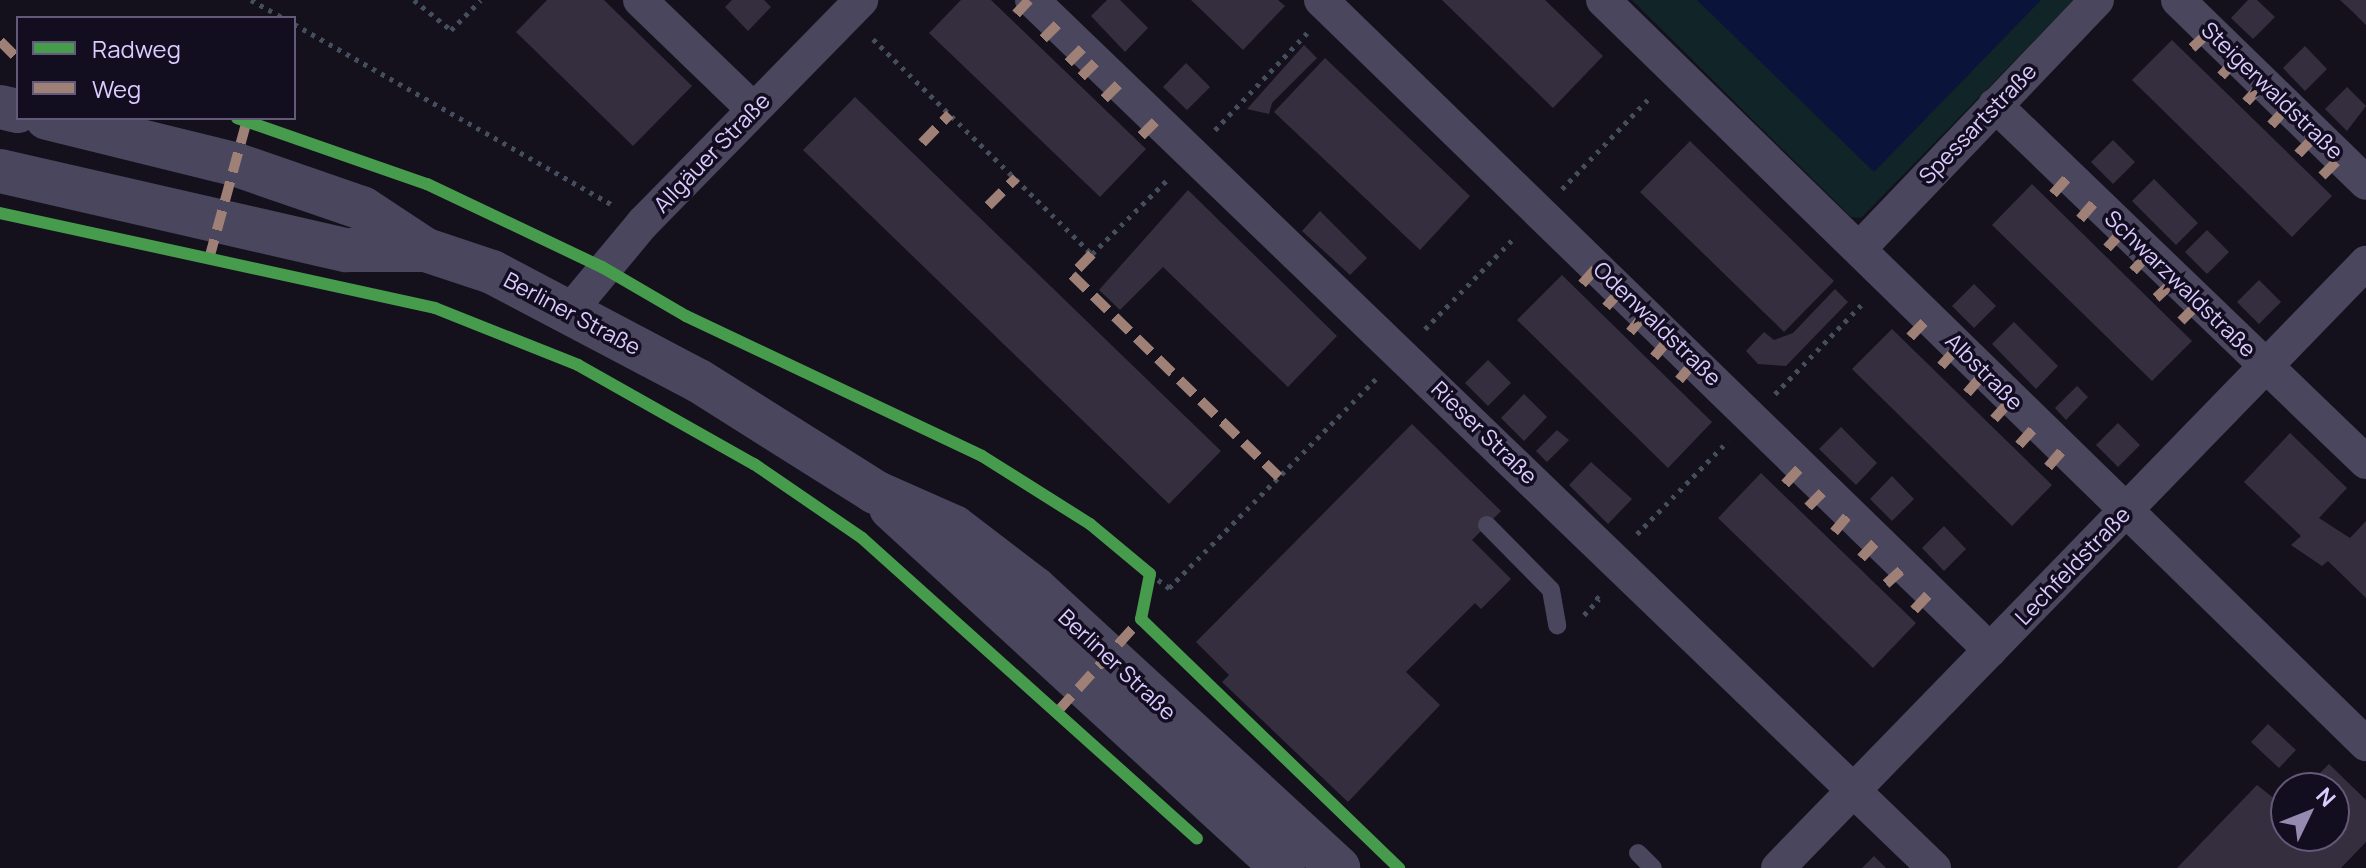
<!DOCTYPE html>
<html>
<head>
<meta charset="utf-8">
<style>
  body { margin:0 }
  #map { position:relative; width:2366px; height:868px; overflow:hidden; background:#14111c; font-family:Manrope,sans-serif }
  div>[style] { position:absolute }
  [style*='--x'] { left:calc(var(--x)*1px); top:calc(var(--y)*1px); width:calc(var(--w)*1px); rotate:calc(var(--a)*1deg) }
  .green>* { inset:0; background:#112428 }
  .water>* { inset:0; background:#0a143a }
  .building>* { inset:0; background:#342e3e }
  .path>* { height:5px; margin-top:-2.5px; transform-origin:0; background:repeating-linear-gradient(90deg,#454e5d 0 4px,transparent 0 10px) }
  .service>* { height:18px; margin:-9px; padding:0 9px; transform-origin:9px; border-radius:9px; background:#4a465d }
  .minor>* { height:34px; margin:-17px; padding:0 17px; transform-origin:17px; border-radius:17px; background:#4a465d }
  .tertiary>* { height:44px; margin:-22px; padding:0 22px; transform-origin:22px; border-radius:22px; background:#4a465d }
  .quiet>* { height:10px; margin-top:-5px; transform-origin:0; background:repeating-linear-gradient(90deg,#9e8076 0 20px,transparent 0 30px) }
  .cycleway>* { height:12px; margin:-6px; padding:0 6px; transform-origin:6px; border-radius:6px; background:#469c4c }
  span { translate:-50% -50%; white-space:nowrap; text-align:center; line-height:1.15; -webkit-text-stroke:7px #130d20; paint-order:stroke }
  .street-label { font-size:22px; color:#daccff }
  .legend { position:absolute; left:16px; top:16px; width:280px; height:104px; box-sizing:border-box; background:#130d20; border:2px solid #635979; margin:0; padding:10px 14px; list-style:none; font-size:24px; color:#daccff }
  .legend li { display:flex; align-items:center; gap:16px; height:40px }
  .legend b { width:40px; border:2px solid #635979 }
  .north { position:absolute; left:2270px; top:772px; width:80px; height:80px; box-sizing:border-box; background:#130d20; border:2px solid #635979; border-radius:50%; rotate:47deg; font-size:22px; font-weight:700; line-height:32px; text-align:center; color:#daccff }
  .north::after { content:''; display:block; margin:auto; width:28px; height:36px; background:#958bb0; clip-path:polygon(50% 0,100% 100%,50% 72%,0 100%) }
</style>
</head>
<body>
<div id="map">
  <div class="green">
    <div style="clip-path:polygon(1632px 0,2074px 0,1861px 218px,1851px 217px)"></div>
  </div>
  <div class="water">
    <div style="clip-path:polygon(1697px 0,2041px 0,1874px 172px)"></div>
  </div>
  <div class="building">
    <div style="clip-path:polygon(547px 0,604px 0,692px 86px,633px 146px,516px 32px)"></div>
    <div style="clip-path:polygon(732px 0,764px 0,771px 7px,748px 31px,725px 7px)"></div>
    <div style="clip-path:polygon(961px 0,991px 0,1146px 149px,1100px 197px,929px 33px)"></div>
    <div style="clip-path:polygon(1107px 0,1120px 0,1148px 28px,1125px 52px,1091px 16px)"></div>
    <div style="clip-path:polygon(1191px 0,1278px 0,1285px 6px,1243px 50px)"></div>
    <div style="clip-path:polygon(1442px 0,1545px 0,1603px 56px,1553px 108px)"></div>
    <div style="clip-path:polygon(2248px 0,2257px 0,2275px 17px,2253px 39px,2231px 18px)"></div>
    <div style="clip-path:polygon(2340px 0,2366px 0,2366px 25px,2354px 13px)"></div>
    <div style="clip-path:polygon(2172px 40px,2332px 196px,2292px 237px,2132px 80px)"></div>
    <div style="clip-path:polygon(1304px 45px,1317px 58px,1272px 103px,1269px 114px,1247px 109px)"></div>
    <div style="clip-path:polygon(2305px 46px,2327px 69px,2305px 91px,2283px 68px)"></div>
    <div style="clip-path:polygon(1325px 58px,1470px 196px,1420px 250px,1274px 112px)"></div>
    <div style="clip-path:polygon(1186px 63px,1210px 87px,1187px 110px,1163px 87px)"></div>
    <div style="clip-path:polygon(2347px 87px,2366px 106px,2347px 131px,2325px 109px)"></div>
    <div style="clip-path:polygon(855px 97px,1221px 451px,1169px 504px,803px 150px)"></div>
    <div style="clip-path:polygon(2113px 140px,2135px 162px,2113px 184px,2091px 162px)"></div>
    <div style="clip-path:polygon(1690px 141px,1834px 281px,1784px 332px,1640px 192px)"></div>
    <div style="clip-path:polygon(2154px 179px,2198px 223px,2176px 245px,2132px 201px)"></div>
    <div style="clip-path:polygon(2032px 184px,2192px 341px,2152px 381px,1992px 225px)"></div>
    <div style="clip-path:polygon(1188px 190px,1337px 336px,1288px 387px,1163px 267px,1120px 310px,1099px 290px)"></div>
    <div style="clip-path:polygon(1320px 211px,1367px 258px,1350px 275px,1302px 231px)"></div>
    <div style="clip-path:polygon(2207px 230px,2229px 252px,2207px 274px,2185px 252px)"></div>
    <div style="clip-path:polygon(1562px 275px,1712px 422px,1668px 468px,1517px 320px)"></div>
    <div style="clip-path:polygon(2259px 280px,2281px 302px,2259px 324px,2237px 302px)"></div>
    <div style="clip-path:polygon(1974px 284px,1996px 306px,1974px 328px,1952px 306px)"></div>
    <div style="clip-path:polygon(1835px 289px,1848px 302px,1786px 366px,1758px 364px,1746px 351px,1764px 332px,1774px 340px,1793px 333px)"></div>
    <div style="clip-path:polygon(2014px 322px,2058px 366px,2036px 389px,1992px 344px)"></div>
    <div style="clip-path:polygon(1892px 329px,2052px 485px,2012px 526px,1852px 369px)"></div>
    <div style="clip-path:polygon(1488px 360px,1511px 383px,1488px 406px,1465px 383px)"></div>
    <div style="clip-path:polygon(2077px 386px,2088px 397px,2066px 420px,2055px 408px)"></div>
    <div style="clip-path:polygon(1524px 394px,1547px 417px,1524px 441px,1501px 418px)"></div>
    <div style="clip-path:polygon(2118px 423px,2140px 445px,2118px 467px,2096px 445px)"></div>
    <div style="clip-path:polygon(1412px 424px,1501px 511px,1472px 540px,1511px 579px,1481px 609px,1475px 603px,1406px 672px,1440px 705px,1348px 802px,1222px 682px,1229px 675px,1196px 642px)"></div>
    <div style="clip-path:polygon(1841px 427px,1877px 463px,1856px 485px,1819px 449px)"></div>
    <div style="clip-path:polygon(1557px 430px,1569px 440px,1547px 462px,1536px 451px)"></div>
    <div style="clip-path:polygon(2290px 433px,2347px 488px,2319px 518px,2350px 538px,2366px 521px,2366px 598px,2328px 561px,2322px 566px,2291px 545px,2301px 536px,2244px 482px)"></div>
    <div style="clip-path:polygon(1591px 462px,1632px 499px,1608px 524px,1569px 485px)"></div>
    <div style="clip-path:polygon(1761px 473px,1916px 623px,1873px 668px,1718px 518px)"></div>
    <div style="clip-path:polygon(1892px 476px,1914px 499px,1892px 521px,1870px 499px)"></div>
    <div style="clip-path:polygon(1944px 526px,1966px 549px,1944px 571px,1922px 548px)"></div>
    <div style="clip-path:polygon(2268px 724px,2296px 750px,2279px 768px,2251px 742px)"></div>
    <div style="clip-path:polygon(2329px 764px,2366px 800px,2366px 842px,2341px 868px,2177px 868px,2257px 785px,2286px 808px,2286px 836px,2334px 836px,2334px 788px,2305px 788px)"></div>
    <div style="clip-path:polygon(1874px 856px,1886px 868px,1862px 868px)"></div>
  </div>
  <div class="path">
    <div style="--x:251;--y:0;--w:37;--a:29"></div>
    <div style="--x:414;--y:0;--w:48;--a:39"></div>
    <div style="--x:451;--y:30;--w:42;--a:-45"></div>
    <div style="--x:294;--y:24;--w:369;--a:29.6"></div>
    <div style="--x:873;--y:39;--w:307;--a:44.5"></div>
    <div style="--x:1092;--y:254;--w:108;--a:-44.6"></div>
    <div style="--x:1215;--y:130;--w:134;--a:-46.5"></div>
    <div style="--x:1562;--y:189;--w:130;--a:-46.2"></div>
    <div style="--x:1425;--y:329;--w:130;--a:-45.6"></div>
    <div style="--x:1775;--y:394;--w:129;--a:-45.9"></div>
    <div style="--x:1637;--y:534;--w:130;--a:-45.6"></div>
    <div style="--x:1150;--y:574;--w:24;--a:36"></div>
    <div style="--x:1169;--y:588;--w:294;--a:-45.3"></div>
    <div style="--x:1584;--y:615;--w:22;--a:-47"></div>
    <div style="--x:1599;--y:599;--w:5;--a:-143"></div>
  </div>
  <div class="service">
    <div style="--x:1487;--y:525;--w:91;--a:45.4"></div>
    <div style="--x:1551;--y:590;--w:36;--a:80"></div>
    <div style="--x:1638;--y:853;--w:21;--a:45"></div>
  </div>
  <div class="minor">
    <div style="--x:640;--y:0;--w:158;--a:44"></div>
    <div style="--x:1032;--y:0;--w:1252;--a:43.9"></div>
    <div style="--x:1321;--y:0;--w:933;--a:44.17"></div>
    <div style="--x:1603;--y:0;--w:1066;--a:44.28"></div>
    <div style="--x:2178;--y:0;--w:262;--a:44.2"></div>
    <div style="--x:1995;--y:105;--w:515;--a:43.9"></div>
    <div style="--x:1860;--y:248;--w:343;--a:-46.3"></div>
    <div style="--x:569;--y:312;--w:116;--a:-50.3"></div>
    <div style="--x:643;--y:223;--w:312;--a:-45.6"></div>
    <div style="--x:1778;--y:868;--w:844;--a:-45.82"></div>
  </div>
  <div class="tertiary">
    <div style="--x:0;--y:107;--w:18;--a:13"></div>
    <div style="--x:47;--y:118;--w:193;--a:13.8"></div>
    <div style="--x:234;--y:164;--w:135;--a:19"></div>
    <div style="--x:362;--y:208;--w:77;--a:33.3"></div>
    <div style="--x:426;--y:250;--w:70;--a:18.4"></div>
    <div style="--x:492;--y:272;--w:234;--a:27.8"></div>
    <div style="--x:699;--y:381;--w:208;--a:32.2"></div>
    <div style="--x:875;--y:492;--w:86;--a:23.9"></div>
    <div style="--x:954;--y:527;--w:102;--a:37.4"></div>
    <div style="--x:1035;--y:589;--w:412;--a:42.6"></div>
    <div style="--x:0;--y:171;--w:355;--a:12.9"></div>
    <div style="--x:346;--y:250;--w:80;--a:0"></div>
    <div style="--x:891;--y:508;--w:532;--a:42.56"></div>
  </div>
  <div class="quiet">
    <div style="--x:1016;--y:14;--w:19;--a:-47"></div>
    <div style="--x:1043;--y:39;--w:21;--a:-45"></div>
    <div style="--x:0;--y:41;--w:25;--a:45"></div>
    <div style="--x:2192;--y:48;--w:25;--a:-43"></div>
    <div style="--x:1068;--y:63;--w:21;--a:-45"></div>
    <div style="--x:2221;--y:76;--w:25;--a:-47"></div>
    <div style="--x:1081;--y:77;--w:23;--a:-45"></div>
    <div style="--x:1104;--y:99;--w:21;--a:-45"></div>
    <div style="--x:2246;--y:102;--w:26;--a:-47"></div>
    <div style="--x:2271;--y:125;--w:25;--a:-47"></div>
    <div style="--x:1141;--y:136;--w:23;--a:-45"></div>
    <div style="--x:922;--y:143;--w:40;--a:-46"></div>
    <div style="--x:2298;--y:154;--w:28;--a:-46"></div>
    <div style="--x:2322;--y:176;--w:25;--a:-45"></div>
    <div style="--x:2053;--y:194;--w:24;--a:-48"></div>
    <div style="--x:988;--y:206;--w:40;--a:-45"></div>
    <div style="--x:2080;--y:219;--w:23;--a:-49"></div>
    <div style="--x:2107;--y:248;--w:25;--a:-47"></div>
    <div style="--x:1092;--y:254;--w:29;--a:134"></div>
    <div style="--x:1072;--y:275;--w:289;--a:44.3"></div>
    <div style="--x:209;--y:259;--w:144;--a:-74.7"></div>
    <div style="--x:2133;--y:271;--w:23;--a:-47"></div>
    <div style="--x:1582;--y:284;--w:24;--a:-48"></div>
    <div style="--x:2156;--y:298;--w:26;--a:-43"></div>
    <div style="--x:1606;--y:307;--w:24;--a:-48"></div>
    <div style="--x:2181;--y:321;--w:25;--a:-45"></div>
    <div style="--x:1630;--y:332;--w:25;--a:-50"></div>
    <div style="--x:1910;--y:337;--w:28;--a:-46"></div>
    <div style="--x:1654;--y:357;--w:26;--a:-50"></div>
    <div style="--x:1941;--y:366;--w:25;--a:-48"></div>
    <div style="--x:1679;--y:380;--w:25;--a:-50"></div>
    <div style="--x:1967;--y:393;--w:28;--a:-49"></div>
    <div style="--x:1994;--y:419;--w:27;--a:-48"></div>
    <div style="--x:2019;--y:445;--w:28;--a:-48"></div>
    <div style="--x:2048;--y:467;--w:23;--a:-49"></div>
    <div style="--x:1785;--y:484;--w:25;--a:-47"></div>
    <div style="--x:1808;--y:507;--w:25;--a:-45"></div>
    <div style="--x:1834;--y:532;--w:25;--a:-50"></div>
    <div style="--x:1861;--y:558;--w:25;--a:-47"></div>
    <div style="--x:1886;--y:584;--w:25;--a:-42"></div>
    <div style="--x:1914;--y:610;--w:25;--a:-47"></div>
    <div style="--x:1058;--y:711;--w:124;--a:-47.9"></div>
  </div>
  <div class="cycleway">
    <div style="--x:237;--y:118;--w:201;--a:19.2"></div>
    <div style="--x:427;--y:184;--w:194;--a:25.4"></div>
    <div style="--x:602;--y:267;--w:97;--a:30.3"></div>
    <div style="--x:686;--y:316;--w:327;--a:25.3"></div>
    <div style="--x:982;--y:456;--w:128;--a:32.2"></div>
    <div style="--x:1090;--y:524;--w:78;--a:39.8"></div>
    <div style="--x:1150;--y:574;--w:46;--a:101.3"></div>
    <div style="--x:1141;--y:619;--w:359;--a:44"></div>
    <div style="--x:0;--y:213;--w:445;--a:12.3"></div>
    <div style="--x:435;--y:308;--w:154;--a:21.7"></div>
    <div style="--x:578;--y:365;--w:202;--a:29.4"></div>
    <div style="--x:754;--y:464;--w:131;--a:34.4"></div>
    <div style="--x:862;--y:538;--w:450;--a:41.9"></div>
  </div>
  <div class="street-label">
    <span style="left:2272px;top:91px;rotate:44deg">Steigerwaldstraße</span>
    <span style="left:1978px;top:124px;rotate:-46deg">Spessartstraße</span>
    <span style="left:712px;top:153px;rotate:-46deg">Allgäuer Straße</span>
    <span style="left:2180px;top:284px;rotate:44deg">Schwarzwaldstraße</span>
    <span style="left:572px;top:314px;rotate:28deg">Berliner Straße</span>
    <span style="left:1657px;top:324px;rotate:44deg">Odenwaldstraße</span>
    <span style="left:1984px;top:372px;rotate:45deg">Albstraße</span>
    <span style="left:1484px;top:433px;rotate:44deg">Rieser Straße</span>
    <span style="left:2073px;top:566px;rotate:-46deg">Lechfeldstraße</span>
    <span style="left:1117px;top:665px;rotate:43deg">Berliner Straße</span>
  </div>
  <ul class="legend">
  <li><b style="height:10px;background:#469c4c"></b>Radweg</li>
  <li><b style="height:10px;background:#9e8076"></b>Weg</li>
  </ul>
  <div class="north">N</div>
</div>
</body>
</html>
